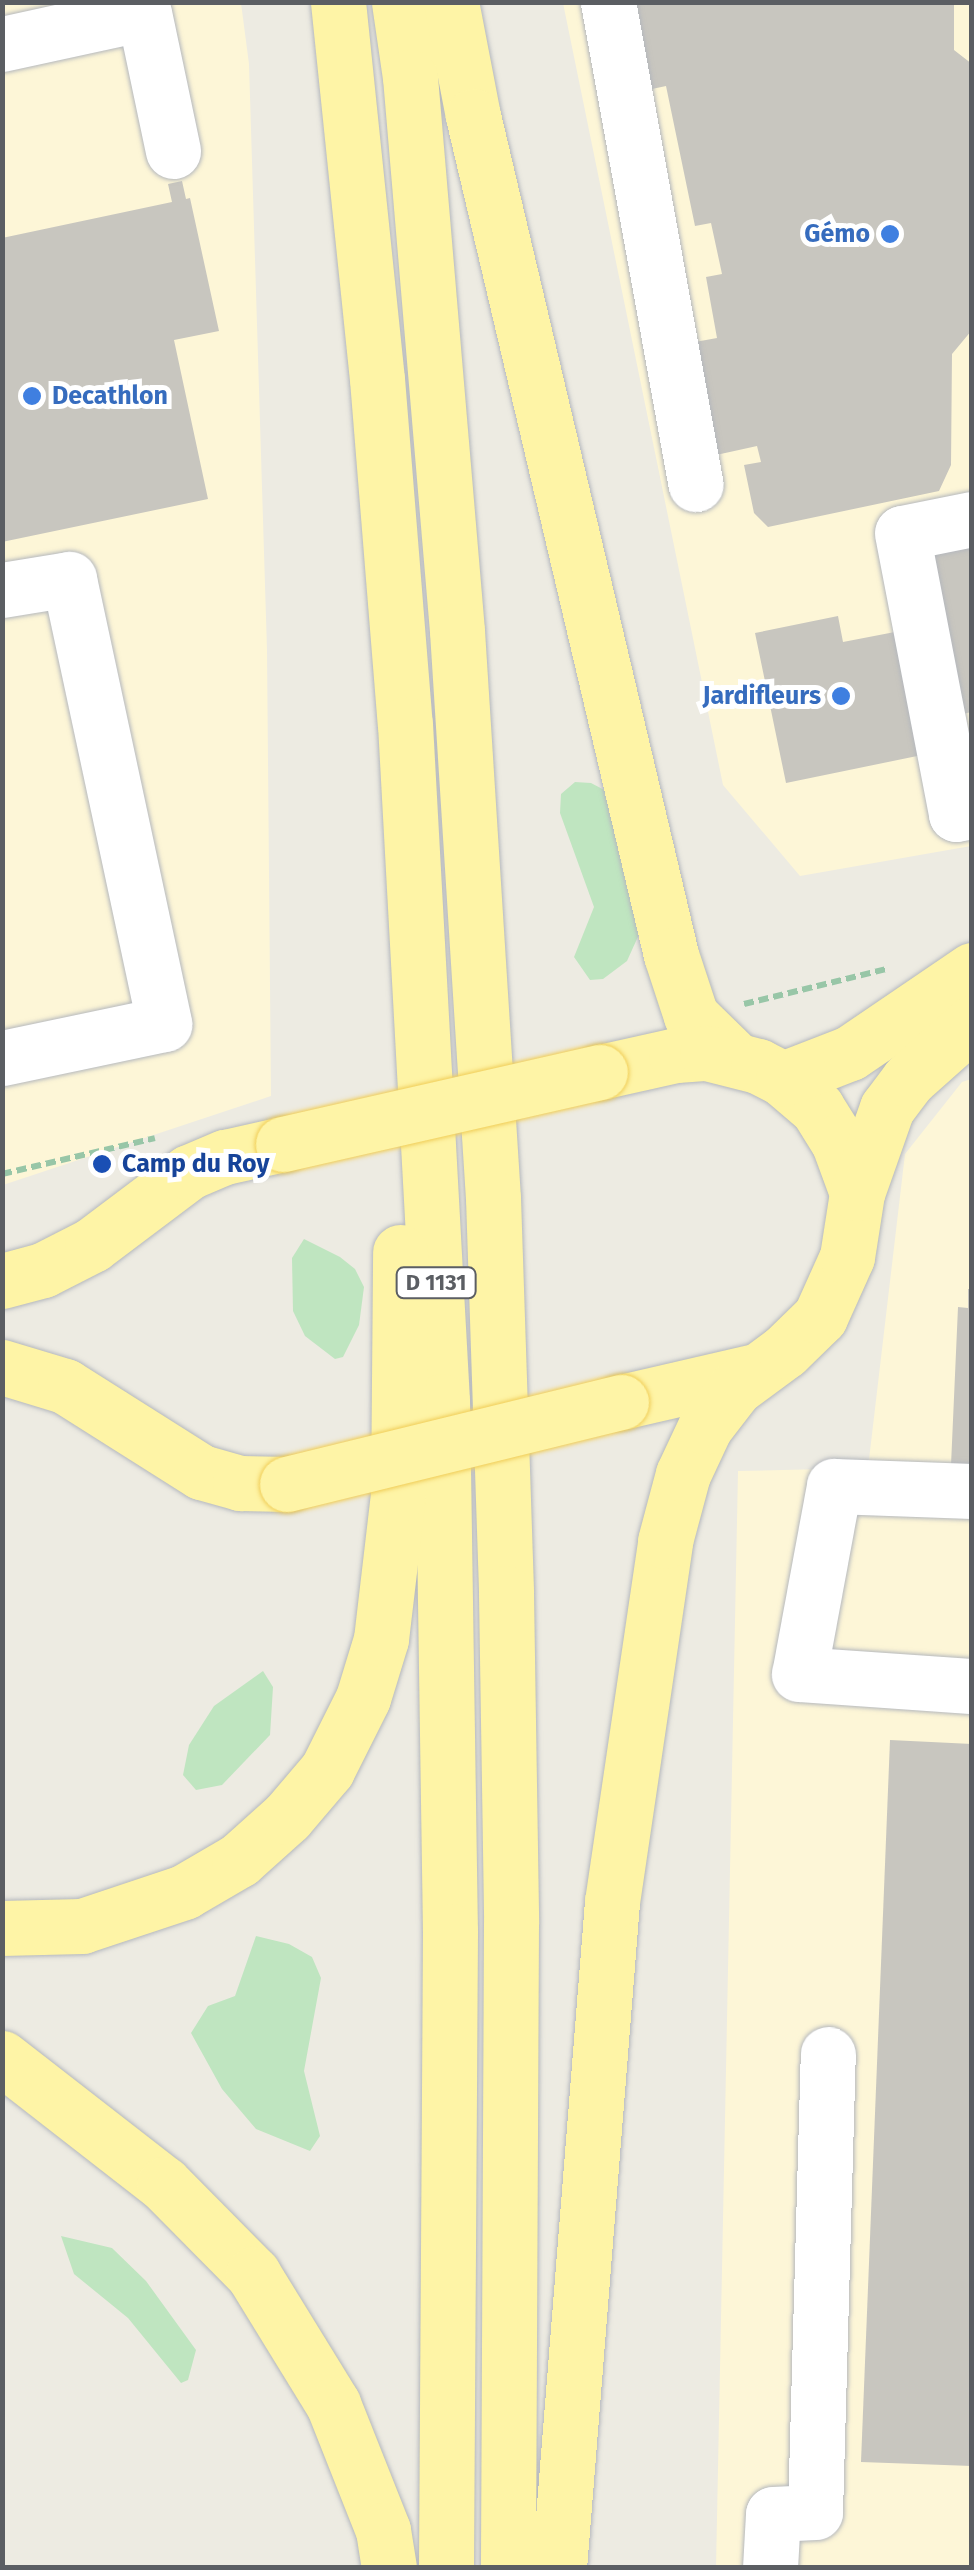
<!DOCTYPE html>
<html>
<head>
<meta charset="utf-8">
<style>
  body { margin:0 }
  #map { position:relative; width:974px; height:2570px; overflow:hidden; background:#edebe2; font-family:"Fira Sans",sans-serif }
  div>[style] { position:absolute }
  [style*='--x'] { left:calc(var(--x)*1px); top:calc(var(--y)*1px); width:calc(var(--w)*1px); rotate:calc(var(--a)*1deg) }
  .commercial>* { inset:0; background:#fdf6d7 }
  .green>* { inset:0; background:#bfe5c0 }
  .building>* { inset:0; background:#c8c6bf }
  .path>* { height:6px; margin-top:-3px; transform-origin:0; background:repeating-linear-gradient(90deg,#98c6a7 0 10px,transparent 0 15px) }
  .roads { filter:drop-shadow(0 0 2px #b5b8bd) drop-shadow(0 0 2px #b5b8bd) }
  .minor>* { height:55px; margin:-27.5px; padding:0 27.5px; transform-origin:27.5px; border-radius:27.5px; background:#fff }
  .major>* { height:55px; margin:-27.5px; padding:0 27.5px; transform-origin:27.5px; border-radius:27.5px; background:#fef4a6 }
  .bridges { filter:drop-shadow(0 0 2px #f0cd58) drop-shadow(0 0 2px #f0cd58) }
  .major-bridge>* { height:55px; margin:-27.5px; padding:0 27.5px; transform-origin:27.5px; border-radius:27.5px; background:#fef4a6 }
  .dots>* { width:28px; height:28px; translate:-50% -50%; box-sizing:border-box; border:5px solid #fff; border-radius:50% }
  span { translate:-50% -50%; white-space:nowrap; text-align:center; line-height:1.15; -webkit-text-stroke:10px #fff; paint-order:stroke }
  .shield-label span { padding:2px 8px; background:#fff; border:2px solid; border-radius:8px; -webkit-text-stroke-width:0 }
  .shield-label { font-size:22px; color:#5b5e63; font-weight:700 }
  .shop-label { font-size:25px; color:#366cbe; font-weight:700 }
  .right { translate:-100% -50%; text-align:right }
  .left { translate:0 -50%; text-align:left }
  .transit-label { font-size:25px; color:#164399; font-weight:700 }
  .frame { position:absolute; inset:0; border:5px solid #5b5e63; pointer-events:none }
</style>
</head>
<body>
<div id="map">
  <div class="commercial">
    <div style="clip-path:polygon(2px 3px,241px 3px,249px 64px,267px 650px,271px 1096px,3px 1185px)"></div>
    <div style="clip-path:polygon(563px 3px,971px 3px,971px 846px,800px 876px,723px 785px)"></div>
    <div style="clip-path:polygon(971px 1079px,971px 2567px,716px 2568px,738px 1471px,868px 1468px,905px 1154px,962px 1082px)"></div>
  </div>
  <div class="green">
    <div style="clip-path:polygon(575px 782px,591px 783px,612px 794px,641px 930px,627px 961px,603px 979px,590px 980px,574px 957px,594px 907px,560px 813px,561px 794px)"></div>
    <div style="clip-path:polygon(304px 1239px,340px 1257px,355px 1269px,364px 1287px,359px 1325px,343px 1357px,335px 1359px,305px 1336px,293px 1311px,292px 1258px)"></div>
    <div style="clip-path:polygon(263px 1671px,273px 1687px,270px 1735px,222px 1785px,196px 1790px,183px 1775px,189px 1745px,214px 1706px)"></div>
    <div style="clip-path:polygon(256px 1936px,289px 1944px,312px 1957px,321px 1978px,304px 2071px,320px 2136px,310px 2151px,256px 2129px,222px 2089px,191px 2033px,208px 2006px,235px 1996px)"></div>
    <div style="clip-path:polygon(61px 2236px,112px 2248px,146px 2281px,196px 2350px,188px 2380px,181px 2383px,128px 2318px,74px 2274px)"></div>
  </div>
  <div class="building">
    <div style="clip-path:polygon(634px 2px,954px 2px,954px 50px,972px 64px,972px 330px,952px 354px,951px 465px,939px 491px,768px 527px,754px 513px,744px 465px,761px 462px,757px 446px,707px 457px,684px 344px,717px 338px,706px 277px,722px 274px,711px 223px,695px 226px,666px 86px,652px 89px)"></div>
    <div style="clip-path:polygon(182px 181px,186px 199px,190px 198px,219px 331px,174px 340px,208px 499px,2px 542px,2px 238px,172px 202px,168px 184px)"></div>
    <div style="clip-path:polygon(972px 535px,972px 712px,951px 716px,918px 546px)"></div>
    <div style="clip-path:polygon(838px 616px,843px 642px,900px 631px,922px 755px,786px 783px,755px 633px)"></div>
    <div style="clip-path:polygon(968px 1289px,972px 1289px,972px 1465px,951px 1465px,958px 1307px,968px 1308px)"></div>
    <div style="clip-path:polygon(890px 1740px,972px 1744px,972px 2466px,861px 2462px)"></div>
  </div>
  <div class="path">
    <div style="--x:744;--y:1004;--w:147;--a:-13.8"></div>
    <div style="--x:2;--y:1174;--w:157;--a:-13.2"></div>
  </div>
  <div class="roads">
    <div class="minor">
      <div style="--x:608;--y:2;--w:490;--a:79.7"></div>
      <div style="--x:2;--y:44;--w:145;--a:-12.3"></div>
      <div style="--x:144;--y:13;--w:141;--a:78.1"></div>
      <div style="--x:972;--y:519;--w:71;--a:168.7"></div>
      <div style="--x:902;--y:533;--w:286;--a:79.1"></div>
      <div style="--x:956;--y:814;--w:16;--a:-11"></div>
      <div style="--x:2;--y:590;--w:68;--a:-9.3"></div>
      <div style="--x:69;--y:579;--w:455;--a:77.9"></div>
      <div style="--x:164;--y:1024;--w:166;--a:168.1"></div>
      <div style="--x:972;--y:1491;--w:138;--a:-177.9"></div>
      <div style="--x:834;--y:1486;--w:191;--a:100.5"></div>
      <div style="--x:799;--y:1674;--w:173;--a:4"></div>
      <div style="--x:770;--y:2568;--w:54;--a:-86.8"></div>
      <div style="--x:773;--y:2514;--w:42;--a:-2.7"></div>
      <div style="--x:815;--y:2512;--w:458;--a:-88.4"></div>
    </div>
    <div class="major">
      <div style="--x:338;--y:2;--w:379;--a:84.1"></div>
      <div style="--x:377;--y:379;--w:346;--a:85.4"></div>
      <div style="--x:405;--y:724;--w:678;--a:86.87"></div>
      <div style="--x:442;--y:1401;--w:530;--a:89.14"></div>
      <div style="--x:450;--y:1931;--w:637;--a:90.36"></div>
      <div style="--x:399;--y:2;--w:76;--a:81.7"></div>
      <div style="--x:410;--y:77;--w:556;--a:85.15"></div>
      <div style="--x:457;--y:631;--w:568;--a:86.37"></div>
      <div style="--x:493;--y:1198;--w:395;--a:88.1"></div>
      <div style="--x:506;--y:1593;--w:330;--a:89.1"></div>
      <div style="--x:511;--y:1923;--w:645;--a:90.27"></div>
      <div style="--x:451;--y:2;--w:116;--a:79.1"></div>
      <div style="--x:473;--y:116;--w:862;--a:76.72"></div>
      <div style="--x:671;--y:955;--w:64;--a:71.8"></div>
      <div style="--x:691;--y:1016;--w:59;--a:44.3"></div>
      <div style="--x:600;--y:1072;--w:78;--a:-12.6"></div>
      <div style="--x:676;--y:1055;--w:31;--a:-4"></div>
      <div style="--x:707;--y:1053;--w:53;--a:14.3"></div>
      <div style="--x:758;--y:1066;--w:28;--a:27"></div>
      <div style="--x:783;--y:1079;--w:45;--a:40.5"></div>
      <div style="--x:817;--y:1108;--w:39;--a:58"></div>
      <div style="--x:838;--y:1141;--w:55;--a:69.9"></div>
      <div style="--x:783;--y:1079;--w:72;--a:-21.2"></div>
      <div style="--x:850;--y:1053;--w:148;--a:-34.2"></div>
      <div style="--x:2;--y:1281;--w:42;--a:-15"></div>
      <div style="--x:43;--y:1270;--w:55;--a:-27"></div>
      <div style="--x:92;--y:1245;--w:121;--a:-37"></div>
      <div style="--x:189;--y:1172;--w:39;--a:-23"></div>
      <div style="--x:225;--y:1157;--w:59;--a:-12.6"></div>
      <div style="--x:2;--y:1367;--w:66;--a:16.8"></div>
      <div style="--x:65;--y:1386;--w:161;--a:32.3"></div>
      <div style="--x:201;--y:1472;--w:41;--a:15.8"></div>
      <div style="--x:240;--y:1483;--w:47;--a:1.2"></div>
      <div style="--x:621;--y:1402;--w:138;--a:-13"></div>
      <div style="--x:2;--y:1928;--w:80;--a:-1.4"></div>
      <div style="--x:82;--y:1926;--w:108;--a:-18.4"></div>
      <div style="--x:184;--y:1892;--w:64;--a:-30.2"></div>
      <div style="--x:239;--y:1860;--w:64;--a:-41.9"></div>
      <div style="--x:287;--y:1817;--w:62;--a:-49.6"></div>
      <div style="--x:327;--y:1770;--w:80;--a:-63.4"></div>
      <div style="--x:363;--y:1698;--w:62;--a:-73"></div>
      <div style="--x:381;--y:1639;--w:146;--a:-83.3"></div>
      <div style="--x:398;--y:1494;--w:242;--a:-89.5"></div>
      <div style="--x:2;--y:2058;--w:205;--a:37.9"></div>
      <div style="--x:164;--y:2184;--w:127;--a:45.3"></div>
      <div style="--x:253;--y:2274;--w:153;--a:58.4"></div>
      <div style="--x:333;--y:2404;--w:136;--a:68.4"></div>
      <div style="--x:383;--y:2530;--w:38;--a:81"></div>
      <div style="--x:559;--y:2568;--w:668;--a:-85.45"></div>
      <div style="--x:612;--y:1902;--w:365;--a:-81.6"></div>
      <div style="--x:665;--y:1541;--w:69;--a:-75"></div>
      <div style="--x:683;--y:1474;--w:52;--a:-64.9"></div>
      <div style="--x:705;--y:1427;--w:49;--a:-52.4"></div>
      <div style="--x:735;--y:1388;--w:62;--a:-36.5"></div>
      <div style="--x:785;--y:1351;--w:49;--a:-44.2"></div>
      <div style="--x:820;--y:1317;--w:66;--a:-65.8"></div>
      <div style="--x:847;--y:1257;--w:65;--a:-81.1"></div>
      <div style="--x:857;--y:1193;--w:90;--a:-70.6"></div>
      <div style="--x:887;--y:1108;--w:35;--a:-53"></div>
      <div style="--x:908;--y:1080;--w:86;--a:-41.7"></div>
    </div>
  </div>
  <div class="bridges">
    <div class="major-bridge">
      <div style="--x:283;--y:1144;--w:325;--a:-12.8"></div>
      <div style="--x:287;--y:1484;--w:344;--a:-13.8"></div>
    </div>
  </div>
  <div class="dots">
    <div style="left:890px;top:234px;background:#3f7fe0"></div>
    <div style="left:32px;top:396px;background:#3f7fe0"></div>
    <div style="left:841px;top:696px;background:#3f7fe0"></div>
    <div style="left:102px;top:1164px;background:#1a4fb4"></div>
  </div>
  <div class="shield-label">
    <span style="left:436px;top:1283px">D 1131</span>
  </div>
  <div class="shop-label">
    <span class="right" style="left:870px;top:234px">Gémo</span>
    <span class="left" style="left:52px;top:396px">Decathlon</span>
    <span class="right" style="left:821px;top:696px">Jardifleurs</span>
  </div>
  <div class="transit-label">
    <span class="left" style="left:122px;top:1164px">Camp du Roy</span>
  </div>
  <div class="frame"></div>
</div>
</body>
</html>
